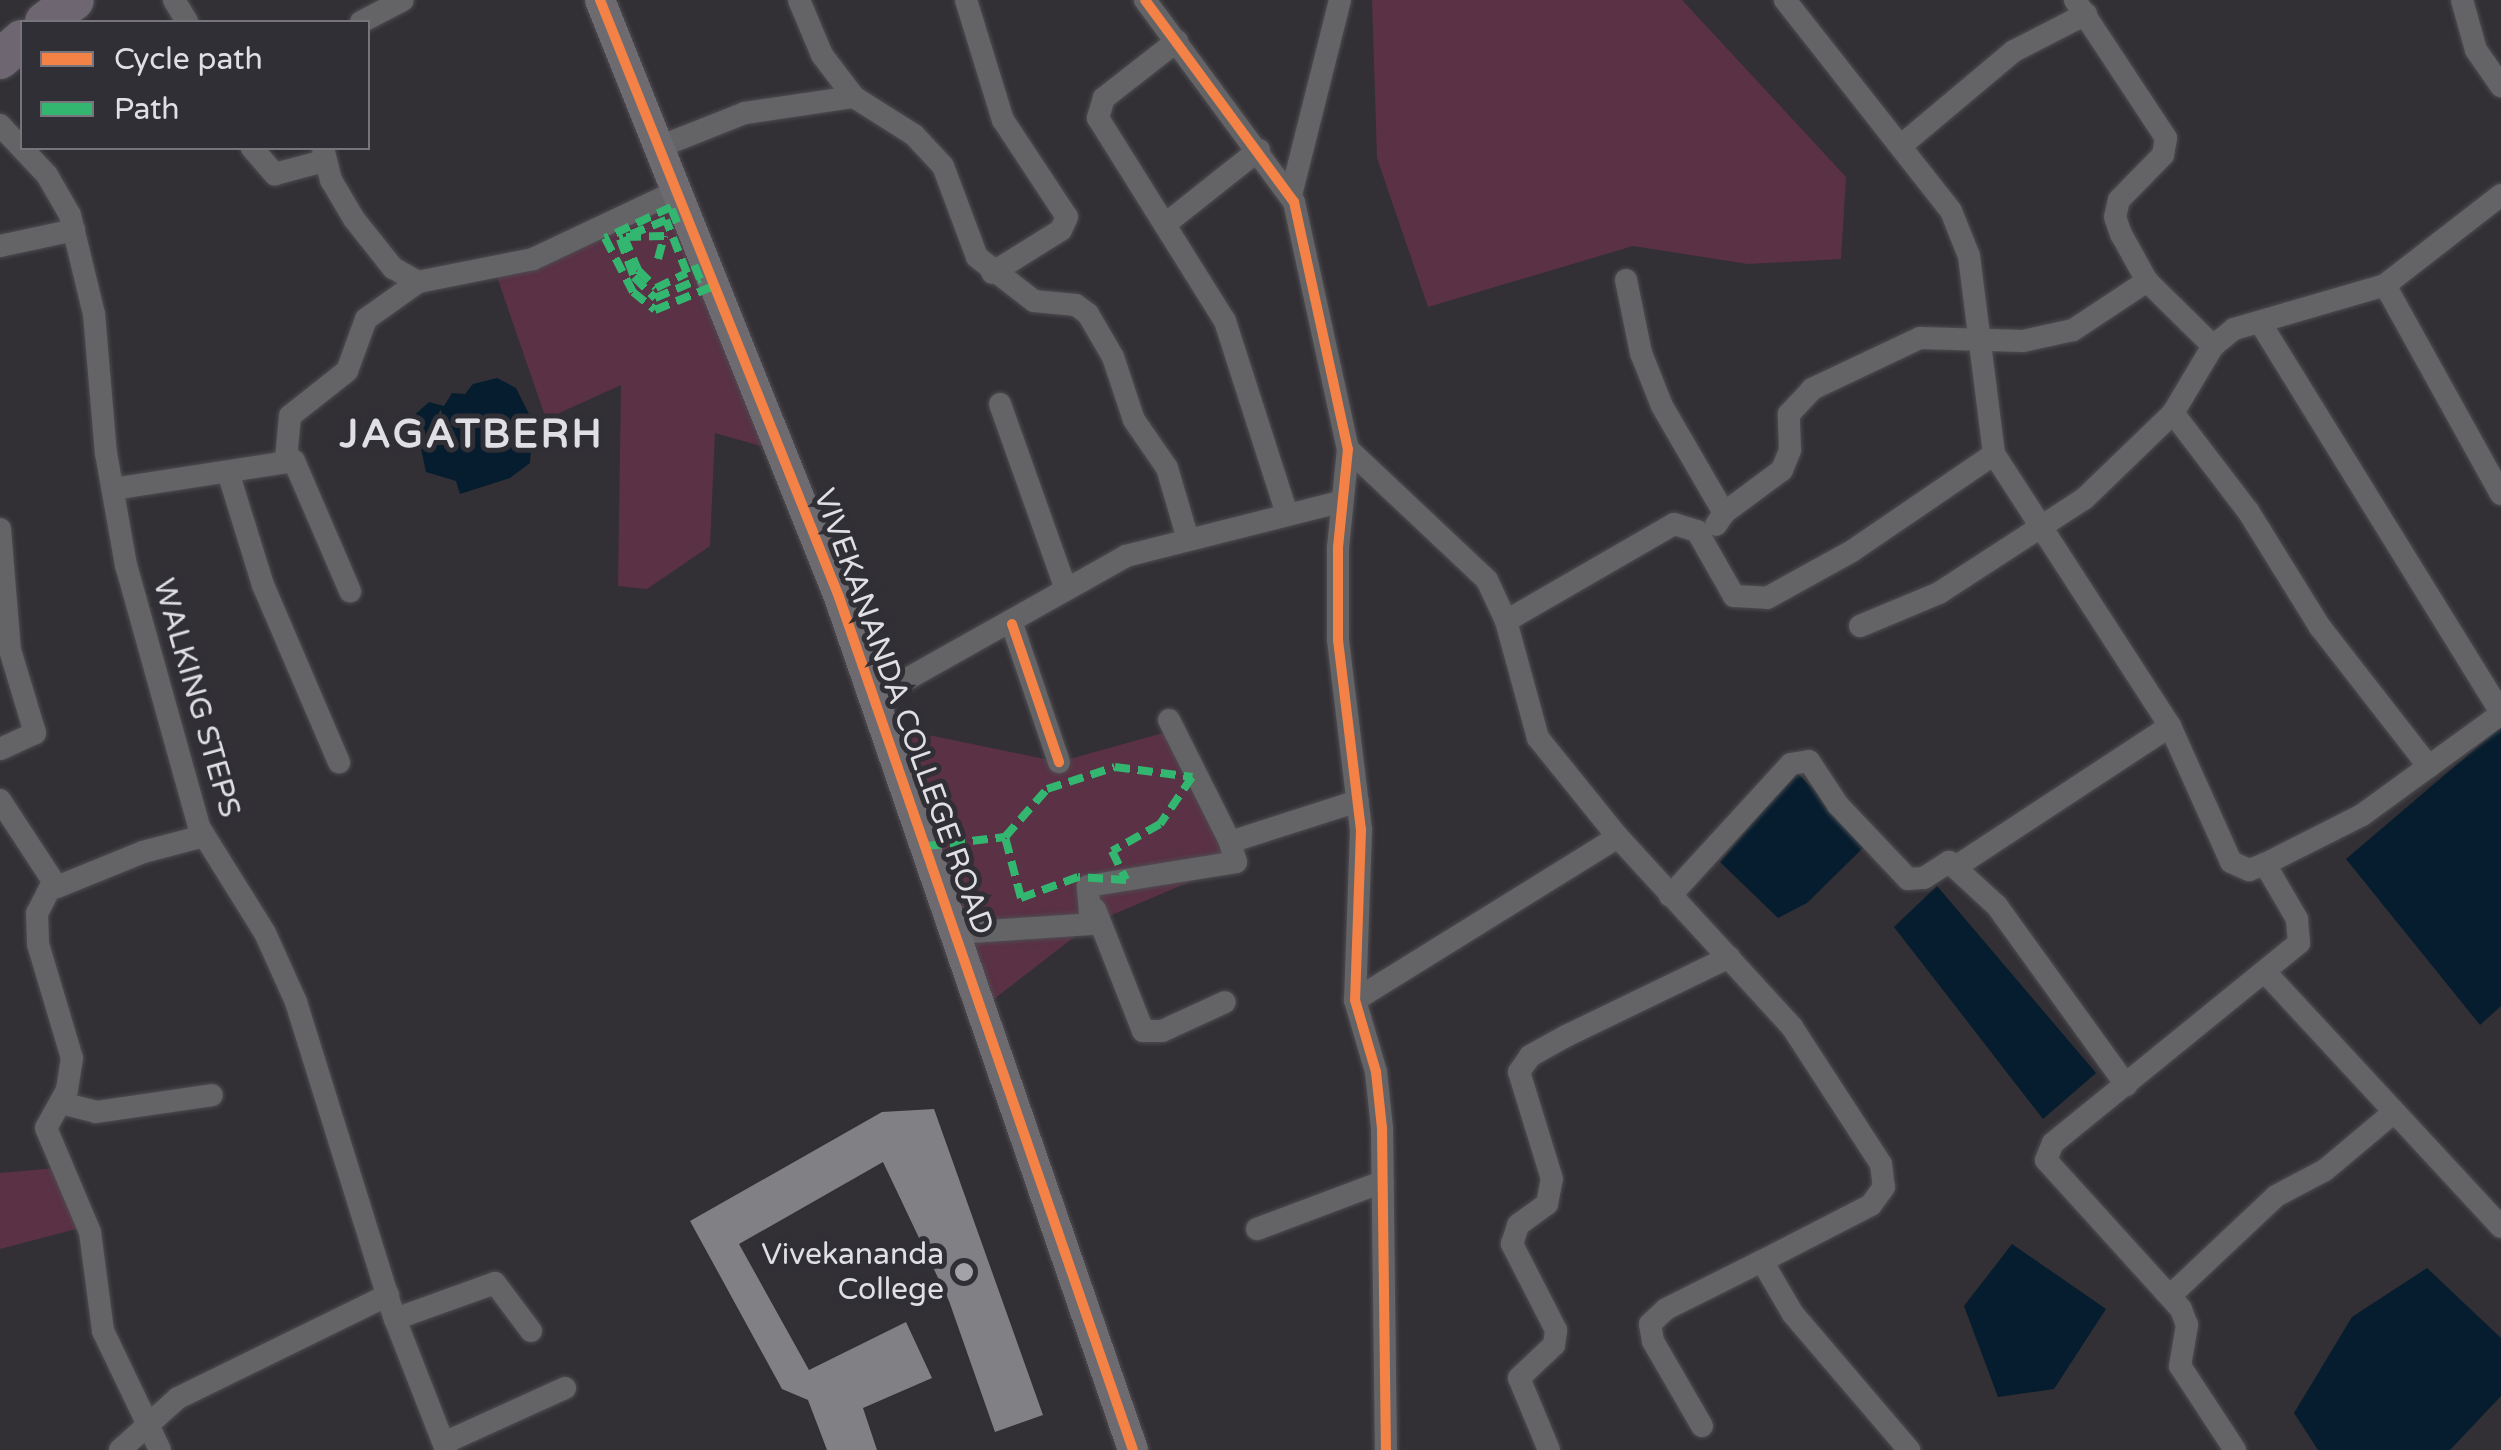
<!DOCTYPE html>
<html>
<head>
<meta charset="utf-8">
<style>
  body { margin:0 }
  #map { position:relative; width:2501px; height:1450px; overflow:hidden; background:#323035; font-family:"Varela Round",sans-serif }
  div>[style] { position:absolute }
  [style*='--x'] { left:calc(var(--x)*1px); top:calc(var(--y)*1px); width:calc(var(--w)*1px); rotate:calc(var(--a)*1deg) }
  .green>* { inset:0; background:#5a3145 }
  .water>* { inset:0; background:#051d2e }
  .building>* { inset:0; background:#818084 }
  .roads { filter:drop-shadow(0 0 2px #4e4c51) drop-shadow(0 0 2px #4e4c51) }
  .street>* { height:22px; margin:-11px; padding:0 11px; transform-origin:11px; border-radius:11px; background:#646466 }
  .secondary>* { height:30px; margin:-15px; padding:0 15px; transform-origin:15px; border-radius:15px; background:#6e6b70 }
  .highway>* { height:40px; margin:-20px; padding:0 20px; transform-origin:20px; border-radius:20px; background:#6e6771 }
  .quiet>* { height:8px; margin-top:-4px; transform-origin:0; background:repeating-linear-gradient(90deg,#33b770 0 15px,transparent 0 23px) }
  .cycleway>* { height:10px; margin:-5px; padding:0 5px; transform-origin:5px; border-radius:5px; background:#f48246 }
  .dots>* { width:28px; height:28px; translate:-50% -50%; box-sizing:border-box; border:5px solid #312f36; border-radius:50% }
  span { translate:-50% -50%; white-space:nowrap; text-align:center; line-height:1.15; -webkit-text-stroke:10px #312f36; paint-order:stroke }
  .street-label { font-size:30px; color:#e0dfe4 }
  .poi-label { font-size:30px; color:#e0dfe4 }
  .right { translate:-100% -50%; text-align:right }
  .district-label { font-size:40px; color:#e0dfe4; font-weight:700; letter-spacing:2.5px }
  .legend { position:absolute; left:20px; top:20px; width:350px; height:130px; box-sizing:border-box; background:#312f36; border:2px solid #77757c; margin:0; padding:12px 18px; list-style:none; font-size:30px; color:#e0dfe4 }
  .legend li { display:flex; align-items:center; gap:20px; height:50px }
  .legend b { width:50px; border:2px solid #77757c }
</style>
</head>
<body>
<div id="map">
  <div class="green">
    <div style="clip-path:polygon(1372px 0,1682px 0,1846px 177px,1841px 259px,1748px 264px,1633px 246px,1428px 307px,1377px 158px)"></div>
    <div style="clip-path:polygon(674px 197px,782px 452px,715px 433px,710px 546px,647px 589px,618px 586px,621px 385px,546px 419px,495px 271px)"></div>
    <div style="clip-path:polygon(885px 726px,1059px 762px,1170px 731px,1236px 862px,1091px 924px,981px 1009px)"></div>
    <div style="clip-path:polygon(56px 1168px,80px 1228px,0 1249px,0 1173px)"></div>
  </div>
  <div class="water">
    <div style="clip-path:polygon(497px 378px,516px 388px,533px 422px,530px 463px,510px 478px,460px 494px,456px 481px,426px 472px,420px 444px,408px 442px,410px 419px,429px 402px,444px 406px,452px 393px,465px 394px,473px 384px)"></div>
    <div style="clip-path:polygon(2501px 727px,2501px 1006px,2480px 1025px,2346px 859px)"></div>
    <div style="clip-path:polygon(1796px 772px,1868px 843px,1807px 903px,1778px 918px,1720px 862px)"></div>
    <div style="clip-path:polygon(1937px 886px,2096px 1073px,2043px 1119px,1894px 927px)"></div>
    <div style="clip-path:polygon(2012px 1244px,2106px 1309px,2054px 1389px,1998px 1397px,1964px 1306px)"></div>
    <div style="clip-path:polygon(2427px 1268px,2501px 1338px,2501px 1396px,2450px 1450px,2318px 1450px,2294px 1413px,2352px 1317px)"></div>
  </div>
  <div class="building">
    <div style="clip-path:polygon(934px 1109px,1043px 1415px,995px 1432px,949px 1301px,883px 1162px,739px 1244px,809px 1370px,906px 1322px,932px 1378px,863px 1408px,877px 1450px,827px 1450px,808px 1400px,782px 1389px,690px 1221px,882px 1112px)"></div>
  </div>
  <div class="roads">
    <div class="street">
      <div style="--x:174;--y:0;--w:26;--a:59"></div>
      <div style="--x:799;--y:0;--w:60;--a:67.3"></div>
      <div style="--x:822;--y:55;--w:53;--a:52.7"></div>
      <div style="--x:854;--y:97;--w:71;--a:32.3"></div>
      <div style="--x:914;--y:135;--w:42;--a:46.9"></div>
      <div style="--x:943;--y:166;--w:97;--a:69.5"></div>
      <div style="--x:977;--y:257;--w:72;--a:37.7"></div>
      <div style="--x:1034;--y:301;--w:42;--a:5.4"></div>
      <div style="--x:1076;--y:305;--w:15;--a:37"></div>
      <div style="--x:1088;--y:314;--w:50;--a:59.8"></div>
      <div style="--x:1113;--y:357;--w:66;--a:71.6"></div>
      <div style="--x:1134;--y:420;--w:58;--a:55.5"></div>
      <div style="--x:1167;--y:468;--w:71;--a:73.6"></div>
      <div style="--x:966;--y:0;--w:126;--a:72.9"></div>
      <div style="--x:1003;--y:120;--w:116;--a:56.6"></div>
      <div style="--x:1067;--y:217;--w:14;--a:115"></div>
      <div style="--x:1061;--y:230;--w:81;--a:148.1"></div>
      <div style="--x:1145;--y:0;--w:251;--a:53.6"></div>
      <div style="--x:1294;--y:202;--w:253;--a:77.7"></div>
      <div style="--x:1348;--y:449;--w:99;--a:95.8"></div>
      <div style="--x:1338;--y:547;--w:93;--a:90"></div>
      <div style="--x:1338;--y:640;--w:191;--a:83.1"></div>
      <div style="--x:1361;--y:830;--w:170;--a:92"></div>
      <div style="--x:1355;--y:1000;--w:75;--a:73.7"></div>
      <div style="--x:1376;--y:1072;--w:56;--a:83.9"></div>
      <div style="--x:1382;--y:1128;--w:322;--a:89.3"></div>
      <div style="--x:1785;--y:0;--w:268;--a:51.8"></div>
      <div style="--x:1951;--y:211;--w:48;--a:68.2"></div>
      <div style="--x:1969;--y:256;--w:200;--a:82.8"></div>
      <div style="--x:1994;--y:454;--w:324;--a:57.1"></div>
      <div style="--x:2170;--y:726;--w:149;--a:65.8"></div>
      <div style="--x:2231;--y:862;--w:20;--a:24"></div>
      <div style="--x:2249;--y:870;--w:17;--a:-21"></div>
      <div style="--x:2265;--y:864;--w:109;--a:-26.8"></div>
      <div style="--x:2362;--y:815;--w:172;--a:-36"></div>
      <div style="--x:2075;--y:0;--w:165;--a:56.6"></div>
      <div style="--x:2166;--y:138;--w:17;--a:100"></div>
      <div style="--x:2163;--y:155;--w:63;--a:134.4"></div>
      <div style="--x:2119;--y:200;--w:17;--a:103"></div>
      <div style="--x:2115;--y:217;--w:18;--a:71"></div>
      <div style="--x:2121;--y:234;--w:54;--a:61"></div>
      <div style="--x:2147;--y:281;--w:93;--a:44.6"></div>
      <div style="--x:2462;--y:0;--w:52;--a:74.4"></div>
      <div style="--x:2476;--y:50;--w:44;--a:55.2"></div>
      <div style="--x:361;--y:22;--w:47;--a:-27.6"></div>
      <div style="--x:1177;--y:41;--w:93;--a:142"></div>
      <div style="--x:1104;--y:98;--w:21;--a:107"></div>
      <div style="--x:1098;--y:118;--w:239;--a:58"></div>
      <div style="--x:1225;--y:321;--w:203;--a:72.2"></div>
      <div style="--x:0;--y:125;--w:69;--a:46.8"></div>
      <div style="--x:47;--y:175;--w:46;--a:60.1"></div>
      <div style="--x:70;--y:215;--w:102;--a:76.4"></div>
      <div style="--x:94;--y:314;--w:140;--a:85.1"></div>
      <div style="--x:106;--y:453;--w:114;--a:79.9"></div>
      <div style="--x:126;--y:565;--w:272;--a:74.4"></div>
      <div style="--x:199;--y:827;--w:125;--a:58.1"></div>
      <div style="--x:265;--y:933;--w:76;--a:65.8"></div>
      <div style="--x:296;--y:1002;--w:332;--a:72.7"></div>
      <div style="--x:395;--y:1319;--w:141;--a:68.7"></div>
      <div style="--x:1903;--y:144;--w:145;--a:-40"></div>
      <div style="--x:2014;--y:51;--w:81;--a:-27.2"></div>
      <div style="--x:659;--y:147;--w:92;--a:-21.6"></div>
      <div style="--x:745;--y:113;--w:110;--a:-8.4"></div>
      <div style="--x:252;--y:148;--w:35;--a:49"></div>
      <div style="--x:275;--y:174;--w:51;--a:-14.9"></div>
      <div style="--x:323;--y:148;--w:33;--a:76"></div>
      <div style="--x:331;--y:180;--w:45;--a:59.5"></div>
      <div style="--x:354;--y:219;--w:63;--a:51.5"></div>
      <div style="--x:393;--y:268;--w:29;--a:29"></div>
      <div style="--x:418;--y:282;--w:117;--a:-11.3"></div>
      <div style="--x:533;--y:259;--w:159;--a:-25.3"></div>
      <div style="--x:1291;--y:195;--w:201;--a:-75.9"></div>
      <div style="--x:1168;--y:222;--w:116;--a:-38.4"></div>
      <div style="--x:0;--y:246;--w:76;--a:-12.2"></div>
      <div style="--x:1626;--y:280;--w:75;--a:78.4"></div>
      <div style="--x:1641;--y:353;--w:57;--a:68.4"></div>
      <div style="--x:1662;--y:406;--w:124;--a:59.9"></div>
      <div style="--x:1724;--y:513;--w:14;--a:124"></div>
      <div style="--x:2385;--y:285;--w:239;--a:61"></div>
      <div style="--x:2261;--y:324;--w:457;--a:58.3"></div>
      <div style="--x:1000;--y:404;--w:196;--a:70.4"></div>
      <div style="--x:2173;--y:413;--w:123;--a:52.6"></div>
      <div style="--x:2248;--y:511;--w:137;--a:58.2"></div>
      <div style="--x:2320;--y:627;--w:177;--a:52.1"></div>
      <div style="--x:1348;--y:449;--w:191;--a:43.3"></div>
      <div style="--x:1487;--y:580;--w:45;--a:65.1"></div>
      <div style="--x:1506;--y:621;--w:121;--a:74.7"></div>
      <div style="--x:1538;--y:738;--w:127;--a:51.1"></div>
      <div style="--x:1618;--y:837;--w:258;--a:47.5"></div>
      <div style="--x:1792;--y:1027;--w:163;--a:57"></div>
      <div style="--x:1881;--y:1164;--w:23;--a:83"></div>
      <div style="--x:1884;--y:1187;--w:22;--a:126"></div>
      <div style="--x:1871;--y:1205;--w:123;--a:152.8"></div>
      <div style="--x:1762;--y:1261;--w:61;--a:59.7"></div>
      <div style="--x:1793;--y:1314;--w:179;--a:49.5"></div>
      <div style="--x:286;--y:459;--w:43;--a:-84.7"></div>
      <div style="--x:290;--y:416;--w:73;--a:-38.3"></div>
      <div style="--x:347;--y:371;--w:55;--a:-69.9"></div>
      <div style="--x:366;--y:319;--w:64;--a:-35.4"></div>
      <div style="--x:228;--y:472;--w:118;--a:72.8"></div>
      <div style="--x:263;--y:585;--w:193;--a:66.8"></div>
      <div style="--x:113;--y:489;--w:183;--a:-8.8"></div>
      <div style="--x:294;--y:461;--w:142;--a:66.7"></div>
      <div style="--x:1724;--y:513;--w:72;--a:-36.6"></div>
      <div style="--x:1782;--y:470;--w:22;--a:-68"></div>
      <div style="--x:1790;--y:450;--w:36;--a:-92"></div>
      <div style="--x:1789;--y:414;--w:34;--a:-47"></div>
      <div style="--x:1812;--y:389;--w:119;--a:-25.3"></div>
      <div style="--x:1920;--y:338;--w:103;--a:1.7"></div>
      <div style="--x:2023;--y:341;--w:51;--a:-12.4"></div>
      <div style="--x:2073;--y:330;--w:89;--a:-33.5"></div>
      <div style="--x:0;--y:529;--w:121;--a:85.3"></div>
      <div style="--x:10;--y:650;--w:87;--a:73.2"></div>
      <div style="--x:35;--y:733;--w:38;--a:155"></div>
      <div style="--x:1506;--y:621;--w:194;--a:-30"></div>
      <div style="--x:1674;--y:524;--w:24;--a:17"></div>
      <div style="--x:1697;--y:531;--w:75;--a:60.4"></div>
      <div style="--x:1734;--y:596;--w:33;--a:3"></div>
      <div style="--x:1767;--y:598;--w:97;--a:-28.9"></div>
      <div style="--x:1852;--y:551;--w:172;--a:-34.3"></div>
      <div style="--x:1012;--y:624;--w:146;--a:71.2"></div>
      <div style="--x:1860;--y:626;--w:86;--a:-22.7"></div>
      <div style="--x:1939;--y:593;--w:173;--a:-33"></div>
      <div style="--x:2084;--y:499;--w:124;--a:-44"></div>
      <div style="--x:2173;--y:413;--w:78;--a:-59.2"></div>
      <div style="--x:2213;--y:346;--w:27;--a:-39"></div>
      <div style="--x:2234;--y:329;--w:157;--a:-16.2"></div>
      <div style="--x:2385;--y:285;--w:147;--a:-37.8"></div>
      <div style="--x:875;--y:697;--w:288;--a:-29.3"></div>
      <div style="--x:1126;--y:556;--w:221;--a:-14.2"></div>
      <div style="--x:1169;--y:720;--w:136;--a:63.4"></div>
      <div style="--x:0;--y:800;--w:104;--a:56.8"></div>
      <div style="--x:57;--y:887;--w:93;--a:-22.1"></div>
      <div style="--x:143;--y:852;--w:63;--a:-14.7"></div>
      <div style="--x:1957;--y:866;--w:255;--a:-33.3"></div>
      <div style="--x:52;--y:884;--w:33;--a:117"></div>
      <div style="--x:37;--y:913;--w:31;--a:88"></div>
      <div style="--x:38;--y:944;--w:119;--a:73.4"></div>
      <div style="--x:72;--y:1058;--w:32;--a:99"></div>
      <div style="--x:67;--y:1090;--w:43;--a:118.9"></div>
      <div style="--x:46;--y:1128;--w:113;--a:67.1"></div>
      <div style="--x:90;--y:1232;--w:100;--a:82.5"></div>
      <div style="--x:103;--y:1331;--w:132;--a:64.4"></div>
      <div style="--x:1670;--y:896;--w:179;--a:-47.5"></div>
      <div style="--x:1791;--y:764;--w:18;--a:-9"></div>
      <div style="--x:1809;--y:761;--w:53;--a:56.6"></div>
      <div style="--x:1838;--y:805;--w:102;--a:46.6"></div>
      <div style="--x:1908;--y:879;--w:16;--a:-4"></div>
      <div style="--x:1924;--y:878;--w:30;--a:-33"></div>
      <div style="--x:1949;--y:862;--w:65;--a:42.5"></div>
      <div style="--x:1997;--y:906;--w:221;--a:54.2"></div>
      <div style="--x:1095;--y:909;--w:131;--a:68.5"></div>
      <div style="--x:1143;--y:1031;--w:19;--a:0"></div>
      <div style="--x:1162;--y:1031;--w:69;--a:-24.7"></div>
      <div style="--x:957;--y:933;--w:134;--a:-3.8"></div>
      <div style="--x:1091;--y:924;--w:38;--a:-95"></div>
      <div style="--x:1088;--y:886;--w:150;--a:-9.2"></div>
      <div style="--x:1236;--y:862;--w:21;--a:-107"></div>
      <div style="--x:1230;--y:842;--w:134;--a:-17.8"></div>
      <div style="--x:2266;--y:973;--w:346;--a:47.2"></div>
      <div style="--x:1355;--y:1000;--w:309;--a:-31.8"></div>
      <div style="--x:61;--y:1103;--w:36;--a:14"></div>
      <div style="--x:96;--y:1112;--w:117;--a:-8.3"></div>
      <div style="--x:1257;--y:1229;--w:134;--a:-20.6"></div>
      <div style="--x:2171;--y:1295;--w:144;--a:-43.3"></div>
      <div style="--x:2276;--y:1196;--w:55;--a:-28"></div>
      <div style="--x:2325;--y:1170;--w:90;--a:-40"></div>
      <div style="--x:395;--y:1319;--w:106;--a:-19.8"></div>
      <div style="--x:495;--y:1283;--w:60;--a:53.1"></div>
      <div style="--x:1702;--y:1426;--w:98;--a:-120"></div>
      <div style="--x:1653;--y:1341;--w:17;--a:-100"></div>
      <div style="--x:1650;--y:1324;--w:22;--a:-43"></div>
      <div style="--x:1666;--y:1309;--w:107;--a:-26.6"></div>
      <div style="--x:444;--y:1443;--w:133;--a:-24.4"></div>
      <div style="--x:120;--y:1450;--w:78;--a:-41.9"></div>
      <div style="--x:178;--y:1398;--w:234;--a:-26.1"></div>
      <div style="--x:1549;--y:1450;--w:78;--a:-112.6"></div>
      <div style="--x:1519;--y:1378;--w:48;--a:-43.3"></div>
      <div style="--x:1554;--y:1345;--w:15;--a:-82"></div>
      <div style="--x:1556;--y:1330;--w:97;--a:-117.1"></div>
      <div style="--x:1512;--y:1244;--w:20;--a:-72"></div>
      <div style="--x:1518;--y:1225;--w:36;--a:-36"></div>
      <div style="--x:1547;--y:1204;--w:25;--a:-79"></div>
      <div style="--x:1552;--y:1179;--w:112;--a:-107.1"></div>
      <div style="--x:1519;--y:1072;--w:19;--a:-55"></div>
      <div style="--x:1530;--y:1056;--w:43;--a:-28.9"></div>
      <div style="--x:1568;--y:1035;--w:179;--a:-25.8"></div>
      <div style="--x:2235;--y:1450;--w:100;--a:-123.2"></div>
      <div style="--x:2180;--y:1366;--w:42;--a:-80.3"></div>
      <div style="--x:2187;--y:1325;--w:17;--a:-111"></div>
      <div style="--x:2181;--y:1309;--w:201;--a:-132.2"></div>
      <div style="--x:2046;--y:1160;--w:18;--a:-68"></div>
      <div style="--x:2053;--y:1143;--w:317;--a:-39.1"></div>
      <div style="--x:2299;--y:943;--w:24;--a:-95"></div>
      <div style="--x:2297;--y:919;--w:64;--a:-120.2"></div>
    </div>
    <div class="secondary">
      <div style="--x:600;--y:0;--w:643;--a:68.18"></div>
      <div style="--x:839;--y:597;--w:902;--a:70.98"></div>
    </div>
    <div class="highway">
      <div style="--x:45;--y:22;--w:36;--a:-37"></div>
      <div style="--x:0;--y:59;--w:29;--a:-41"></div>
    </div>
  </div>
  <div class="quiet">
    <div style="--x:677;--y:223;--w:17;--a:-111"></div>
    <div style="--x:671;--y:207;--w:73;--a:154.8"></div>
    <div style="--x:605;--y:238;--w:61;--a:62.6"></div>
    <div style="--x:633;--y:292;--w:28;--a:39"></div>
    <div style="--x:655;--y:310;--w:66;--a:-22.3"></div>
    <div style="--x:658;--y:259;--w:24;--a:-75"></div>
    <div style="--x:664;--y:236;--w:40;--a:178.6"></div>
    <div style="--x:624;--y:237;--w:36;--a:67"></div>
    <div style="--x:638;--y:270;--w:25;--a:45"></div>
    <div style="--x:656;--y:288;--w:34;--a:-26"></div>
    <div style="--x:687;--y:273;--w:57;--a:-111.6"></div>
    <div style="--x:666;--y:220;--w:50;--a:157.6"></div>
    <div style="--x:620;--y:239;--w:40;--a:69.8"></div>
    <div style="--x:634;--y:277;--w:30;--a:45"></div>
    <div style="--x:655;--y:298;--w:49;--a:-22.9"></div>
    <div style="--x:700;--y:279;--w:16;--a:-112"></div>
    <div style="--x:927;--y:846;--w:79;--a:-6.6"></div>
    <div style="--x:1005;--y:837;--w:64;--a:-48.8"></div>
    <div style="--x:1047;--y:789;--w:71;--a:-17.9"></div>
    <div style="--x:1115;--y:767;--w:78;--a:7.4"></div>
    <div style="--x:1192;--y:777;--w:57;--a:124.2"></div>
    <div style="--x:1160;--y:824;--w:55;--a:150.6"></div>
    <div style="--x:1112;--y:851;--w:32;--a:64"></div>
    <div style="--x:1126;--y:880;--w:48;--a:-176.4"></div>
    <div style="--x:1078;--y:877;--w:61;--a:159.8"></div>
    <div style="--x:1021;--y:898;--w:63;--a:-104.7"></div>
  </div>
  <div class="cycleway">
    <div style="--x:600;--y:0;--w:643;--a:68.18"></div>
    <div style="--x:839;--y:597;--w:902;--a:70.98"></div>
    <div style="--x:1145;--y:0;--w:251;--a:53.6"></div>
    <div style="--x:1294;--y:202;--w:253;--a:77.7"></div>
    <div style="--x:1348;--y:449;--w:99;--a:95.8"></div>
    <div style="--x:1338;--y:547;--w:93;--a:90"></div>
    <div style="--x:1338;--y:640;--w:191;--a:83.1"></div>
    <div style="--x:1361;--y:830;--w:170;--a:92"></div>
    <div style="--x:1355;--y:1000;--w:75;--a:73.7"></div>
    <div style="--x:1376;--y:1072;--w:56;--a:83.9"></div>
    <div style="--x:1382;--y:1128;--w:322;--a:89.3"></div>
    <div style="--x:1012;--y:624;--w:146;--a:71.2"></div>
  </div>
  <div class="dots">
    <div style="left:964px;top:1272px;background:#a3a2a7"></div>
  </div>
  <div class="street-label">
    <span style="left:196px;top:698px;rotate:74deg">WALKING STEPS</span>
    <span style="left:903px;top:712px;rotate:70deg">VIVEKANANDA COLLEGE ROAD</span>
  </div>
  <div class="poi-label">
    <span class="right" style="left:944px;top:1272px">Vivekananda<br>College</span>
  </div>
  <div class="district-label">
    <span style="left:472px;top:434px">JAGATBERH</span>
  </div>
  <ul class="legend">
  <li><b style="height:12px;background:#f48246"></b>Cycle path</li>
  <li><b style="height:12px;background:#33b770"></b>Path</li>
  </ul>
</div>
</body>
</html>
